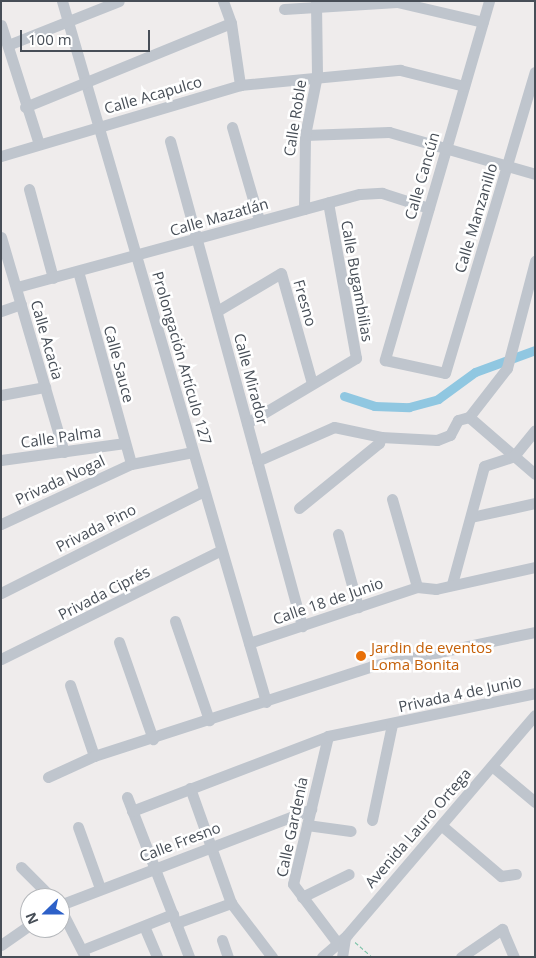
<!DOCTYPE html>
<html>
<head>
<meta charset="utf-8">
<style>
  body { margin:0 }
  #map { position:relative; width:536px; height:958px; overflow:hidden; background:#efecec; font-family:"Open Sans",sans-serif }
  div>[style] { position:absolute }
  [style*='--x'] { left:calc(var(--x)*1px); top:calc(var(--y)*1px); width:calc(var(--w)*1px); rotate:calc(var(--a)*1deg) }
  .canal>* { height:9px; margin:-4.5px; padding:0 4.5px; transform-origin:4.5px; border-radius:4.5px; background:#90c7e1 }
  .path>* { height:1px; margin-top:-0.5px; transform-origin:0; background:repeating-linear-gradient(90deg,#7bc2a7 0 4px,transparent 0 6.5px) }
  .minor>* { height:11px; margin:-5.5px; padding:0 5.5px; transform-origin:5.5px; border-radius:5.5px; background:#bfc5cd }
  .dots>* { width:14px; height:14px; translate:-50% -50%; box-sizing:border-box; border:2px solid #fff; border-radius:50% }
  span { translate:-50% -50%; white-space:nowrap; text-align:center; line-height:1.15; -webkit-text-stroke:5px #fff; paint-order:stroke }
  .street-label { font-size:15px; color:#474e57 }
  .food-label { font-size:15px; color:#c56008 }
  .left { translate:0 -50%; text-align:left }
  .frame { position:absolute; inset:0; border:2px solid #474e57; pointer-events:none }
  .north { position:absolute; left:20px; top:888px; width:50px; height:50px; box-sizing:border-box; background:#fff; border:1px solid #b5b8bc; border-radius:50%; rotate:248deg; font-size:14px; font-weight:700; line-height:20px; text-align:center; color:#474e57 }
  .north::after { content:''; display:block; margin:auto; width:18px; height:22px; background:#2d60c8; clip-path:polygon(50% 0,100% 100%,50% 72%,0 100%) }
  .scale { position:absolute; left:20px; top:30px; width:130px; height:22px; box-sizing:border-box; border:2px solid #474e57; border-top:0; padding-left:6px; font-size:15px; line-height:18px; white-space:nowrap; color:#474e57; -webkit-text-stroke:4px #fff; paint-order:stroke }
</style>
</head>
<body>
<div id="map">
  <div class="canal">
    <div style="--x:344;--y:396;--w:32;--a:18"></div>
    <div style="--x:374;--y:406;--w:35;--a:2"></div>
    <div style="--x:409;--y:407;--w:30;--a:-15"></div>
    <div style="--x:438;--y:399;--w:46;--a:-36.1"></div>
    <div style="--x:475;--y:372;--w:64;--a:-20.1"></div>
  </div>
  <div class="path">
    <div style="--x:355;--y:942;--w:23;--a:41"></div>
  </div>
  <div class="minor">
    <div style="--x:62;--y:1;--w:730;--a:73.77"></div>
    <div style="--x:223;--y:1;--w:23;--a:70"></div>
    <div style="--x:231;--y:23;--w:63;--a:81.7"></div>
    <div style="--x:489;--y:1;--w:374;--a:106.2"></div>
    <div style="--x:385;--y:360;--w:61;--a:12.2"></div>
    <div style="--x:445;--y:373;--w:314;--a:-73.4"></div>
    <div style="--x:284;--y:9;--w:113;--a:-3.5"></div>
    <div style="--x:397;--y:2;--w:88;--a:13.1"></div>
    <div style="--x:1;--y:25;--w:125;--a:72.3"></div>
    <div style="--x:8;--y:45;--w:119;--a:-21.6"></div>
    <div style="--x:25;--y:107;--w:222;--a:-22.2"></div>
    <div style="--x:232;--y:127;--w:97;--a:73.8"></div>
    <div style="--x:305;--y:135;--w:84;--a:-2"></div>
    <div style="--x:389;--y:132;--w:152;--a:16"></div>
    <div style="--x:170;--y:141;--w:503;--a:74.77"></div>
    <div style="--x:1;--y:156;--w:249;--a:-16.5"></div>
    <div style="--x:240;--y:85;--w:161;--a:-5.4"></div>
    <div style="--x:400;--y:70;--w:66;--a:14"></div>
    <div style="--x:29;--y:189;--w:92;--a:74.9"></div>
    <div style="--x:304;--y:209;--w:74;--a:-89.2"></div>
    <div style="--x:305;--y:135;--w:61;--a:-78.7"></div>
    <div style="--x:317;--y:75;--w:74;--a:-90.8"></div>
    <div style="--x:1;--y:237;--w:224;--a:73.7"></div>
    <div style="--x:78;--y:271;--w:200;--a:74.6"></div>
    <div style="--x:17;--y:287;--w:355;--a:-15.2"></div>
    <div style="--x:360;--y:194;--w:22;--a:-3"></div>
    <div style="--x:382;--y:193;--w:49;--a:17.7"></div>
    <div style="--x:1;--y:311;--w:21;--a:-19"></div>
    <div style="--x:217;--y:311;--w:74;--a:-30.7"></div>
    <div style="--x:281;--y:273;--w:114;--a:74.3"></div>
    <div style="--x:1;--y:395;--w:45;--a:-10.3"></div>
    <div style="--x:469;--y:417;--w:62;--a:-52.2"></div>
    <div style="--x:507;--y:368;--w:111;--a:-75.3"></div>
    <div style="--x:469;--y:417;--w:87;--a:40.8"></div>
    <div style="--x:247;--y:423;--w:127;--a:-30.8"></div>
    <div style="--x:356;--y:358;--w:158;--a:-100.2"></div>
    <div style="--x:1;--y:460;--w:125;--a:-7.8"></div>
    <div style="--x:257;--y:461;--w:84;--a:-23.8"></div>
    <div style="--x:334;--y:427;--w:48;--a:12"></div>
    <div style="--x:381;--y:437;--w:56;--a:3.1"></div>
    <div style="--x:437;--y:440;--w:14;--a:-21"></div>
    <div style="--x:450;--y:435;--w:17;--a:-62"></div>
    <div style="--x:458;--y:420;--w:11;--a:-15"></div>
    <div style="--x:392;--y:499;--w:91;--a:74.1"></div>
    <div style="--x:299;--y:508;--w:103;--a:-39.1"></div>
    <div style="--x:379;--y:443;--w:6;--a:-72"></div>
    <div style="--x:471;--y:517;--w:66;--a:-12.3"></div>
    <div style="--x:1;--y:524;--w:143;--a:-24.8"></div>
    <div style="--x:131;--y:464;--w:63;--a:-11"></div>
    <div style="--x:338;--y:534;--w:76;--a:74.7"></div>
    <div style="--x:452;--y:584;--w:122;--a:-74.8"></div>
    <div style="--x:484;--y:466;--w:32;--a:-18"></div>
    <div style="--x:514;--y:456;--w:33;--a:-51"></div>
    <div style="--x:1;--y:593;--w:227;--a:-26.7"></div>
    <div style="--x:175;--y:621;--w:105;--a:71"></div>
    <div style="--x:119;--y:642;--w:103;--a:70.7"></div>
    <div style="--x:249;--y:643;--w:177;--a:-18.4"></div>
    <div style="--x:417;--y:587;--w:19;--a:6"></div>
    <div style="--x:436;--y:589;--w:101;--a:-12.5"></div>
    <div style="--x:1;--y:659;--w:244;--a:-26.3"></div>
    <div style="--x:70;--y:685;--w:75;--a:71.3"></div>
    <div style="--x:328;--y:736;--w:152;--a:103.3"></div>
    <div style="--x:293;--y:884;--w:71;--a:53"></div>
    <div style="--x:492;--y:766;--w:56;--a:39.9"></div>
    <div style="--x:48;--y:777;--w:51;--a:-24.5"></div>
    <div style="--x:94;--y:756;--w:292;--a:-17.9"></div>
    <div style="--x:372;--y:666;--w:167;--a:-11.8"></div>
    <div style="--x:190;--y:788;--w:122;--a:70.4"></div>
    <div style="--x:231;--y:903;--w:68;--a:52.8"></div>
    <div style="--x:127;--y:797;--w:172;--a:68.8"></div>
    <div style="--x:132;--y:811;--w:210;--a:-20.9"></div>
    <div style="--x:328;--y:736;--w:211;--a:-11.7"></div>
    <div style="--x:372;--y:820;--w:98;--a:-78.2"></div>
    <div style="--x:307;--y:825;--w:44;--a:7.8"></div>
    <div style="--x:441;--y:825;--w:79;--a:40.4"></div>
    <div style="--x:501;--y:876;--w:15;--a:-8"></div>
    <div style="--x:78;--y:827;--w:65;--a:70.2"></div>
    <div style="--x:21;--y:867;--w:44;--a:45"></div>
    <div style="--x:302;--y:897;--w:52;--a:-26.1"></div>
    <div style="--x:60;--y:905;--w:269;--a:-20.9"></div>
    <div style="--x:60;--y:908;--w:53;--a:62.9"></div>
    <div style="--x:176;--y:923;--w:59;--a:-20"></div>
    <div style="--x:144;--y:926;--w:34;--a:67"></div>
    <div style="--x:222;--y:940;--w:18;--a:71"></div>
    <div style="--x:1;--y:945;--w:35;--a:-35"></div>
    <div style="--x:82;--y:950;--w:98;--a:-21.6"></div>
    <div style="--x:322;--y:957;--w:33;--a:-41"></div>
    <div style="--x:347;--y:935;--w:289;--a:-49.5"></div>
    <div style="--x:342;--y:957;--w:19;--a:-81"></div>
    <div style="--x:461;--y:957;--w:50;--a:-34.3"></div>
    <div style="--x:502;--y:929;--w:30;--a:67"></div>
  </div>
  <div class="dots">
    <div style="left:361px;top:656px;background:#e8710a"></div>
  </div>
  <div class="street-label">
    <span style="left:153px;top:95px;rotate:-16deg">Calle Acapulco</span>
    <span style="left:295px;top:118px;rotate:-81deg">Calle Roble</span>
    <span style="left:422px;top:176px;rotate:-74deg">Calle Cancún</span>
    <span style="left:219px;top:217px;rotate:-16deg">Calle Mazatlán</span>
    <span style="left:476px;top:218px;rotate:-73deg">Calle Manzanillo</span>
    <span style="left:357px;top:281px;rotate:80deg">Calle Bugambilias</span>
    <span style="left:305px;top:303px;rotate:74deg">Fresno</span>
    <span style="left:47px;top:340px;rotate:74deg">Calle Acacia</span>
    <span style="left:182px;top:358px;rotate:74deg">Prolongación Artículo 127</span>
    <span style="left:119px;top:364px;rotate:75deg">Calle Sauce</span>
    <span style="left:251px;top:379px;rotate:75deg">Calle Mirador</span>
    <span style="left:61px;top:437px;rotate:-8deg">Calle Palma</span>
    <span style="left:60px;top:480px;rotate:-25deg">Privada Nogal</span>
    <span style="left:96px;top:528px;rotate:-27deg">Privada Pino</span>
    <span style="left:104px;top:593px;rotate:-27deg">Privada Ciprés</span>
    <span style="left:328px;top:601px;rotate:-19deg">Calle 18 de Junio</span>
    <span style="left:460px;top:694px;rotate:-12deg">Privada 4 de Junio</span>
    <span style="left:292px;top:827px;rotate:-78deg">Calle Gardenía</span>
    <span style="left:418px;top:828px;rotate:-49deg">Avenida Lauro Ortega</span>
    <span style="left:180px;top:842px;rotate:-21deg">Calle Fresno</span>
  </div>
  <div class="food-label">
    <span class="left" style="left:371px;top:656px">Jardin de eventos<br>Loma Bonita</span>
  </div>
  <div class="frame"></div>
  <div class="north">N</div>
  <div class="scale">100 m</div>
</div>
</body>
</html>
